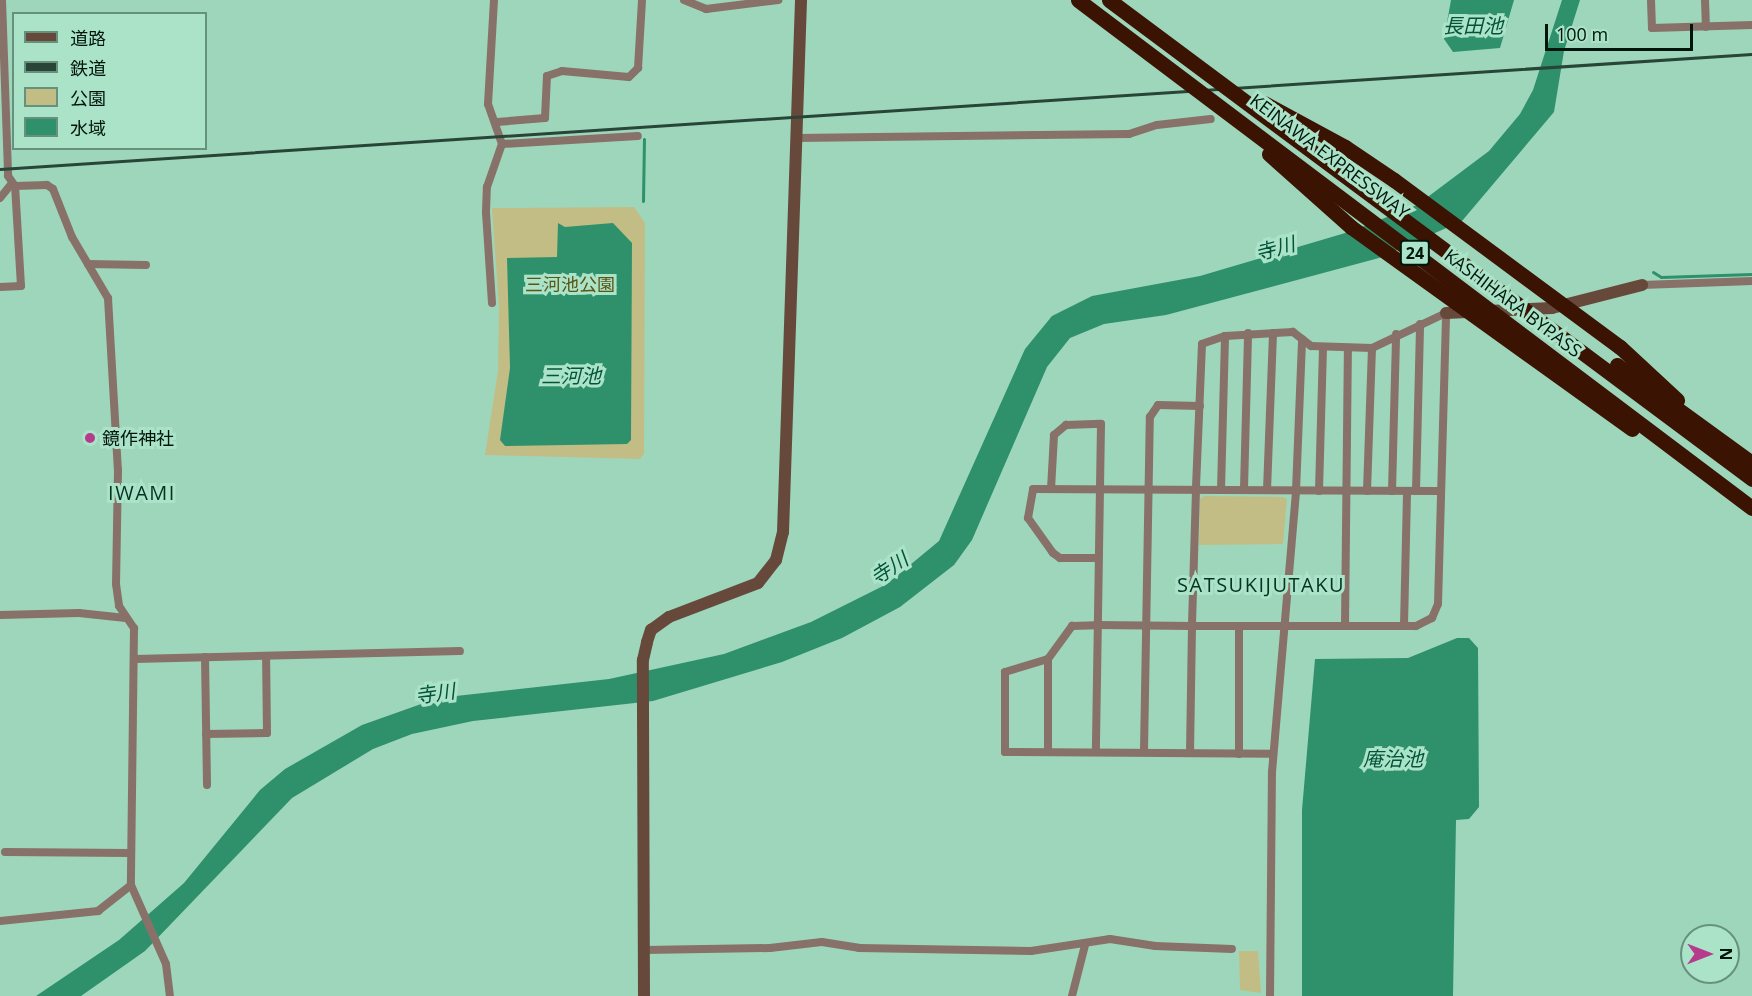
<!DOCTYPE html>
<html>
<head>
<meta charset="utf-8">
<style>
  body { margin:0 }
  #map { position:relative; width:1752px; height:996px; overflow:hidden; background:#9ed6bb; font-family:"Open Sans","Noto Sans JP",sans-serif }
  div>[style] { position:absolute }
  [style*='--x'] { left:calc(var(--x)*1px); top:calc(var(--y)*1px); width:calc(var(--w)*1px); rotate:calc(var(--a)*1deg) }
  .green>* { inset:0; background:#c2bd84 }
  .water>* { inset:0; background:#2f916b }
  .stream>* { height:3px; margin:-1.5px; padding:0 1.5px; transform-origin:1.5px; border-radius:1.5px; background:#2f916b }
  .street>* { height:8px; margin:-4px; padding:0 4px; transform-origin:4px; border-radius:4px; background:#877168 }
  .secondary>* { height:12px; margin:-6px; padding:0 6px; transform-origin:6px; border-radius:6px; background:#67493c }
  .rail>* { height:3px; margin:-1.5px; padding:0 1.5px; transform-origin:1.5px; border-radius:1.5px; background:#284538 }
  .highway-bridge>* { height:15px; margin:-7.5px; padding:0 7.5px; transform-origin:7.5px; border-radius:7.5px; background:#3b1302 }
  .dots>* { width:16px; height:16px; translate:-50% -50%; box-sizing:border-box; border:3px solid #aae3c8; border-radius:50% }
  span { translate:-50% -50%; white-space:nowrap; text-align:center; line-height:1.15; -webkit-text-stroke:6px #aae3c8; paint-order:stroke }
  .shield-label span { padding:2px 4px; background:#aae3c8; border:2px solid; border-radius:4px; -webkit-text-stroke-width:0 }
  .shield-label { font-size:16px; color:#01150c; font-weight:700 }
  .street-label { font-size:18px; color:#01150c }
  .park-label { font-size:18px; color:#5b5515 }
  .poi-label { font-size:18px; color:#01150c }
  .left { translate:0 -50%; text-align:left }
  .water-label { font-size:20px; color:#04543a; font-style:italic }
  .neighbourhood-label { font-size:20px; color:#063222; letter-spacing:1.5px }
  .legend { position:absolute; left:12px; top:12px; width:195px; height:138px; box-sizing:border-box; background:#aae3c8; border:2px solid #66917d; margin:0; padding:8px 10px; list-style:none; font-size:18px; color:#01150c }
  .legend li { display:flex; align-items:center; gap:12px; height:30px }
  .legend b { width:30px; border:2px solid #66917d }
  .north { position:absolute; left:1680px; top:924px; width:60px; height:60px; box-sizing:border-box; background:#aae3c8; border:2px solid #66917d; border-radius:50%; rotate:90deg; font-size:16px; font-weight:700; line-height:24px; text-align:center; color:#01150c }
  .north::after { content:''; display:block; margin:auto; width:21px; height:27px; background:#b63b8d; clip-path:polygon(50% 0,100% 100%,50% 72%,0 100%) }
  .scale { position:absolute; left:1545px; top:24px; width:148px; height:27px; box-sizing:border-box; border:3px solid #01150c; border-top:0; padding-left:8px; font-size:18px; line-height:21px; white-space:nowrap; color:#01150c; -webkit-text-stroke:4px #aae3c8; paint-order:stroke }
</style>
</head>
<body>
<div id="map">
  <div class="green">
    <div style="clip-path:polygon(634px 207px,645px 223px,644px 454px,640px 459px,485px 455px,498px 371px,499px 307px,492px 208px)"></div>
    <div style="clip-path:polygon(1204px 496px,1283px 497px,1287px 499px,1283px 544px,1199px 545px,1200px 499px)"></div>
    <div style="clip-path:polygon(1239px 951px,1258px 951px,1261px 993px,1240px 990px)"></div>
  </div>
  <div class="water">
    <div style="clip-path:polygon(1451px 0,1514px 0,1500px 48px,1453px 52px,1444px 39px)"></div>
    <div style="clip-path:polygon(1562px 0,1580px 0,1564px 51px,1554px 112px,1462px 221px,1379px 258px,1166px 315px,1104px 324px,1070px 338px,1047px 367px,972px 540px,954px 565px,900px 607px,842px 638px,782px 662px,653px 701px,473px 721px,412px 734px,373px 749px,292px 798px,145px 951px,81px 996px,36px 996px,119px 940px,184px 883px,260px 790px,285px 769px,362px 725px,438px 698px,609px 679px,724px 654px,811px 622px,887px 584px,939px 541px,1025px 349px,1052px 316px,1092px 296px,1200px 276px,1352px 231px,1417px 205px,1489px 151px,1520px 114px,1533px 90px)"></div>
    <div style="clip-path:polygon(558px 223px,565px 227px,613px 223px,632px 243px,631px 440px,627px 444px,505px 446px,500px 440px,510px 368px,507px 258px,557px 257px)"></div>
    <div style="clip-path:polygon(1457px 638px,1469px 638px,1478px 648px,1479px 807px,1469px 819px,1456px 820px,1453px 996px,1302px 996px,1302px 810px,1315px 659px,1408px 658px)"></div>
  </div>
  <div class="stream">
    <div style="--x:643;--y:201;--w:62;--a:-89.1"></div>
    <div style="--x:1653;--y:272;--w:9;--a:32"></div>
    <div style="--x:1661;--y:277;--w:91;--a:-1.9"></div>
  </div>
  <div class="street">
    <div style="--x:2;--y:0;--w:176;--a:88"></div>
    <div style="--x:8;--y:176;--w:12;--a:55"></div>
    <div style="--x:15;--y:186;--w:32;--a:-2"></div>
    <div style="--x:47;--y:185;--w:7;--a:34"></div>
    <div style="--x:53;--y:189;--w:52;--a:68.4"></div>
    <div style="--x:72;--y:237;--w:71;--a:59.5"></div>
    <div style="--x:108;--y:298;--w:172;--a:86.7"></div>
    <div style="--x:118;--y:470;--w:114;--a:91"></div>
    <div style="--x:116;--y:584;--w:22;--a:82"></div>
    <div style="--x:119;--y:606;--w:27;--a:56"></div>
    <div style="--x:134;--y:628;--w:257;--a:90.7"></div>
    <div style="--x:131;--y:885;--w:86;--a:66.1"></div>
    <div style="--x:166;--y:964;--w:32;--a:83"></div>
    <div style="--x:684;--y:0;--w:24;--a:22"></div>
    <div style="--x:706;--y:9;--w:73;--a:-7.1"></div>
    <div style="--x:1651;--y:0;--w:28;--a:88"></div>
    <div style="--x:1652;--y:28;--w:100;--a:-1.7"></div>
    <div style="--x:1705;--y:0;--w:27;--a:88"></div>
    <div style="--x:497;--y:122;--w:48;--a:-4.8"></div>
    <div style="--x:545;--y:118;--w:42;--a:-87.3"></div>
    <div style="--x:547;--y:76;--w:16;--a:-18"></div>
    <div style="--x:562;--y:71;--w:67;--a:5.1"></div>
    <div style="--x:629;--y:77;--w:13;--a:-45"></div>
    <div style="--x:638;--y:68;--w:68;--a:-86.6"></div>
    <div style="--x:796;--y:138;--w:333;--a:-0.7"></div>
    <div style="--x:1129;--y:134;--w:29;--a:-18"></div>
    <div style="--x:1157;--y:125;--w:54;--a:-6.3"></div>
    <div style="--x:502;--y:144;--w:136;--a:-3.4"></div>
    <div style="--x:0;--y:198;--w:19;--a:-51"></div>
    <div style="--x:88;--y:264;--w:58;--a:1"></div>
    <div style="--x:1642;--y:285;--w:110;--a:-2.1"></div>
    <div style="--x:0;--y:287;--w:21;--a:-3"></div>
    <div style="--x:21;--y:286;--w:100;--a:-93.4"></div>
    <div style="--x:492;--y:303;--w:91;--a:-93.8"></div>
    <div style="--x:486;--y:212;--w:25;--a:-88"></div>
    <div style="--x:487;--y:187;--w:46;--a:-70.8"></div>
    <div style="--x:502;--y:144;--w:42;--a:-109.3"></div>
    <div style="--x:488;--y:104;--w:104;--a:-86.7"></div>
    <div style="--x:1051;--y:489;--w:54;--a:-86.8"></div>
    <div style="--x:1054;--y:435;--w:16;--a:-40"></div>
    <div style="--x:1066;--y:425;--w:35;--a:-2"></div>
    <div style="--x:1101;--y:424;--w:327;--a:90.9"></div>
    <div style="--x:1244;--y:489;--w:156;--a:-88.5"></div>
    <div style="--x:1221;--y:490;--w:154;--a:-88.5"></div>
    <div style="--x:1267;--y:490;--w:157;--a:-87.8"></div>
    <div style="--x:1319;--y:491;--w:144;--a:-88.4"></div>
    <div style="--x:1367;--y:491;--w:143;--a:-88"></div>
    <div style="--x:1392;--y:491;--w:157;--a:-88.5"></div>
    <div style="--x:1416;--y:491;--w:167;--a:-88.6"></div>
    <div style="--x:1098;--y:558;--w:38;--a:180"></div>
    <div style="--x:1060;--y:558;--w:9;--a:-144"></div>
    <div style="--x:1053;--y:553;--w:43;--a:-125.5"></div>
    <div style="--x:1028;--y:518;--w:29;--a:-80"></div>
    <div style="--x:1033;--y:489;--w:405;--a:0.3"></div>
    <div style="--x:0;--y:615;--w:79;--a:-1.5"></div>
    <div style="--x:79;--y:613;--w:47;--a:6.1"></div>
    <div style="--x:1239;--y:626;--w:128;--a:90"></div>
    <div style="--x:1345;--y:626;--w:278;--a:-89.4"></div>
    <div style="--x:1404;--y:626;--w:135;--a:-88.7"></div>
    <div style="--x:205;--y:657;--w:128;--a:89.1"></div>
    <div style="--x:135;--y:659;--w:325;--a:-1.4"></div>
    <div style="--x:1048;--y:659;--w:45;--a:163.2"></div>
    <div style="--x:1005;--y:672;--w:80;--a:90"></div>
    <div style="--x:1005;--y:752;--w:268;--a:0.4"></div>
    <div style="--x:206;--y:734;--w:61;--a:-0.9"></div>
    <div style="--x:267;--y:733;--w:77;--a:-90.7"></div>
    <div style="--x:1144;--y:751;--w:334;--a:-89"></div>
    <div style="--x:1150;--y:417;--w:14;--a:-56"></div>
    <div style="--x:1158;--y:405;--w:42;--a:1.4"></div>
    <div style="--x:1048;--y:752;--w:93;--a:-90"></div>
    <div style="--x:1048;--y:659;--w:41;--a:-54"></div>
    <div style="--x:1072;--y:626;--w:24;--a:-2"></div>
    <div style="--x:1096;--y:625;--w:96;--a:0.6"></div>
    <div style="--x:1192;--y:626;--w:224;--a:0"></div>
    <div style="--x:1416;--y:626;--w:18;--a:-27"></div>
    <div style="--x:1432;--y:618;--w:15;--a:-67"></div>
    <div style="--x:1438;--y:604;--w:291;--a:-88.4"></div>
    <div style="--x:1446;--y:313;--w:82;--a:154.7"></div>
    <div style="--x:1372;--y:348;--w:61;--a:-178.1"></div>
    <div style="--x:1311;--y:346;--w:23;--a:-142"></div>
    <div style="--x:1293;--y:332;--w:68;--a:176.6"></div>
    <div style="--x:1225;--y:336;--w:24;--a:161"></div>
    <div style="--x:1202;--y:344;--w:146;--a:92.4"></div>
    <div style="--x:1196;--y:490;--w:136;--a:91.7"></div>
    <div style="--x:1192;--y:626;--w:127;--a:90.9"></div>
    <div style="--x:5;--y:852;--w:124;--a:0.5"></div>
    <div style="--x:0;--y:921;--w:99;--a:-5.8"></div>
    <div style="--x:98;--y:911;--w:42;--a:-38.2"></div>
    <div style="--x:644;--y:950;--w:126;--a:-0.9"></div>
    <div style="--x:770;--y:948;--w:52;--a:-6.6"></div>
    <div style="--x:822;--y:942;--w:37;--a:9"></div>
    <div style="--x:859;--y:948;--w:172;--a:1"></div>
    <div style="--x:1031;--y:951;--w:80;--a:-8.6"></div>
    <div style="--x:1110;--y:939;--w:46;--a:8.8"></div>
    <div style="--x:1155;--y:946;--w:77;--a:2.2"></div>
    <div style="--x:1072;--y:996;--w:53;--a:-75.7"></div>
    <div style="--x:1270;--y:996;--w:224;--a:-89.5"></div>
    <div style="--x:1272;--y:772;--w:282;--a:-85.1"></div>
    <div style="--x:1296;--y:491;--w:152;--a:-87.7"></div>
  </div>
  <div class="secondary">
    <div style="--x:1446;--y:313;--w:106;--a:-2.7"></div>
    <div style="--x:1552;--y:308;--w:93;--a:-14.3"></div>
    <div style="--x:644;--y:996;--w:336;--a:-90.2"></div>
    <div style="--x:643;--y:660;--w:18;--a:-77"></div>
    <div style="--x:647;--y:642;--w:13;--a:-72"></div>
    <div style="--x:651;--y:630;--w:22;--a:-36"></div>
    <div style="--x:669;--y:617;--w:95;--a:-20.9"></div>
    <div style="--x:758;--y:583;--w:29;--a:-52"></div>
    <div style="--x:776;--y:560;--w:29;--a:-76"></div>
    <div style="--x:783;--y:532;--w:532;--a:-88.06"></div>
  </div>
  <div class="rail">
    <div style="--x:0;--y:169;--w:1756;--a:-3.76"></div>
  </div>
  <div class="highway-bridge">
    <div style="--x:1078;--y:0;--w:844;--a:37.01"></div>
    <div style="--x:1109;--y:0;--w:802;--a:36.68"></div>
    <div style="--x:1264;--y:103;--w:92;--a:28.5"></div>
    <div style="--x:1345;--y:147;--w:59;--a:34"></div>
    <div style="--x:1394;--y:180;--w:281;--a:36.5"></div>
    <div style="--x:1620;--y:347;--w:78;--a:42.9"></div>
    <div style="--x:1269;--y:154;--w:110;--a:41.7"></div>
    <div style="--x:1351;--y:227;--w:346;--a:35.7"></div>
    <div style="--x:1617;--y:365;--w:167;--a:36"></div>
  </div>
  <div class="dots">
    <div style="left:90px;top:438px;background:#b63b8d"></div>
  </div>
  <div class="shield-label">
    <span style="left:1415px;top:253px">24</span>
  </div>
  <div class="street-label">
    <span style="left:1330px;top:156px;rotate:37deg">KEINAWA EXPRESSWAY</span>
    <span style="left:1513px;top:303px;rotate:37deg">KASHIHARA BYPASS</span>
  </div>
  <div class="park-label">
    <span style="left:570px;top:284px">三河池公園</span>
  </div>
  <div class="poi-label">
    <span class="left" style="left:102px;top:438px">鏡作神社</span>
  </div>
  <div class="water-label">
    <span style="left:1473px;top:25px">長田池</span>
    <span style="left:1275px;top:248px;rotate:-15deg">寺川</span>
    <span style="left:571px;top:375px">三河池</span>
    <span style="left:889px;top:568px;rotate:-34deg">寺川</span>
    <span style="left:435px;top:693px;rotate:-8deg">寺川</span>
    <span style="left:1393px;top:758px">庵治池</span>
  </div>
  <div class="neighbourhood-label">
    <span style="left:142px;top:492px">IWAMI</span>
    <span style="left:1261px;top:584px">SATSUKIJUTAKU</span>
  </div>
  <ul class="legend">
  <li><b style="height:8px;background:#67493c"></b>道路</li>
  <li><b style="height:8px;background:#284538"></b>鉄道</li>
  <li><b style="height:16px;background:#c2bd84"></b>公園</li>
  <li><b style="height:16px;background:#2f916b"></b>水域</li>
  </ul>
  <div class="north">N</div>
  <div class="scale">100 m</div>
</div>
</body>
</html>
